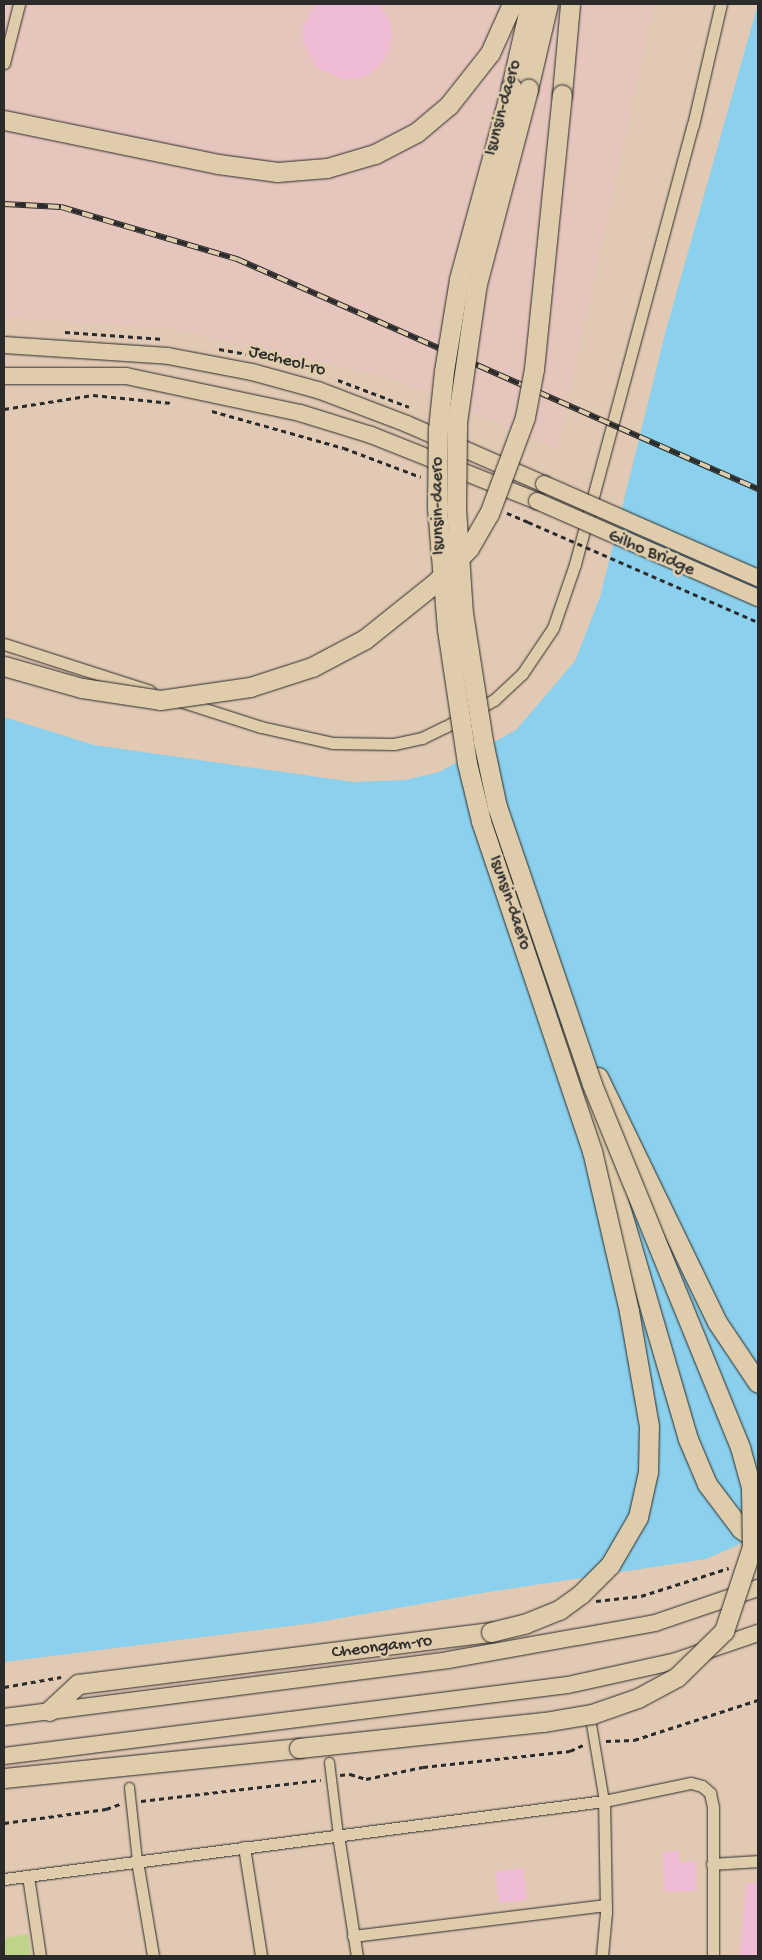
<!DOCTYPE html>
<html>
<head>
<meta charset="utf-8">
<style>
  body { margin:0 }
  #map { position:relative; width:762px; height:1960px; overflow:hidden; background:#e2c9b3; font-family:"Gochi Hand",sans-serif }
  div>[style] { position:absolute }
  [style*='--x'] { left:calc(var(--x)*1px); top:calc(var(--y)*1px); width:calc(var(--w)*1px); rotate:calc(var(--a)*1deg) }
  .built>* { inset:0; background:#e6c5bd }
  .green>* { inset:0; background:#bfd48a }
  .water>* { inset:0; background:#8bd0ec }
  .building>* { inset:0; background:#f0bbd5 }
  .path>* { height:2.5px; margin-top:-1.25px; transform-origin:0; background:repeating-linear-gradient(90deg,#2b2b2b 0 5px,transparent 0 9px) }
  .roads { filter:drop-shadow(0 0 1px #2b2b2b) drop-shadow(0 0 1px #2b2b2b) }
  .pedestrian>* { height:9px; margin:-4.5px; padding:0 4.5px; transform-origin:4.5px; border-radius:4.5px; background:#dfccaa }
  .minor>* { height:11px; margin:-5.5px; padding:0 5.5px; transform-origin:5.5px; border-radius:5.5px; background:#dfccaa }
  .secondary>* { height:16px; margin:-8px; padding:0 8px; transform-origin:8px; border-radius:8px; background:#dfccaa }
  .trunk>* { height:19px; margin:-9.5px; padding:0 9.5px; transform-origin:9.5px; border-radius:9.5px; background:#dfccaa }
  .rail>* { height:5.5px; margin-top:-2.75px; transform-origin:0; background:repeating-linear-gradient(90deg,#dfccaa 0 11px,#2b2b2b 0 22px); box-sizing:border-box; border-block:1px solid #2b2b2b }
  .path-bridge>* { height:2.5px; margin-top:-1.25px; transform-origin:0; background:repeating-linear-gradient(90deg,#2b2b2b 0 5px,transparent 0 9px) }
  .bridges { filter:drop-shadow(0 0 1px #2b2b2b) drop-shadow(0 0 1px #2b2b2b) }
  .secondary-bridge>* { height:16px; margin:-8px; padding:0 8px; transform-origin:8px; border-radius:8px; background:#dfccaa }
  .trunk-bridge>* { height:19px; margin:-9.5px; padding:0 9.5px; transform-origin:9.5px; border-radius:9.5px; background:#dfccaa }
  span { translate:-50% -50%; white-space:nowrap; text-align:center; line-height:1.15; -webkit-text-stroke:5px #dfccaa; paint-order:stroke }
  .street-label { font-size:18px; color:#2b2b2b }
  .frame { position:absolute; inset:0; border:5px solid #2b2b2b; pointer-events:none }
</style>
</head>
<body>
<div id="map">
  <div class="built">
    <div style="clip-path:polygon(4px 4px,654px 4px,557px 449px,395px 379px,171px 329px,4px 317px)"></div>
  </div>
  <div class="green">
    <div style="clip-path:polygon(28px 1934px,31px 1956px,4px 1956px,4px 1938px)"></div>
  </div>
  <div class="water">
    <div style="clip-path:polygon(758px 4px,758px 1536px,706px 1559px,488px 1592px,313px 1623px,4px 1662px,4px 717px,94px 745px,353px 782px,405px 780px,439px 772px,516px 730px,575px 661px,600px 597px,666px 330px)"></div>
  </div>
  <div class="building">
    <div style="clip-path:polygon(316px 4px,378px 4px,381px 7px,389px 20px,392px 35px,389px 50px,381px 64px,370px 74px,355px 79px,341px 79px,315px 66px,303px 41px,303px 27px)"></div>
    <div style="clip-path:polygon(679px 1851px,679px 1862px,696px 1861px,696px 1891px,664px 1892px,663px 1852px)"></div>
    <div style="clip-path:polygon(523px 1868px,527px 1900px,499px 1903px,495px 1872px)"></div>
    <div style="clip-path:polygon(746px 1883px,758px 1884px,758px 1956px,740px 1956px)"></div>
  </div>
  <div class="path">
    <div style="--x:65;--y:332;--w:99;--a:4"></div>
    <div style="--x:219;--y:349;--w:27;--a:10"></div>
    <div style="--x:338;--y:380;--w:76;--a:20.8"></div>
    <div style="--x:4;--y:409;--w:90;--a:-8.9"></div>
    <div style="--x:93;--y:395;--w:79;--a:5.8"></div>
    <div style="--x:212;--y:411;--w:137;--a:15.7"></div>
    <div style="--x:344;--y:448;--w:82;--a:20.6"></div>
    <div style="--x:507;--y:513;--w:23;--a:23"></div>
    <div style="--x:596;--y:1601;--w:45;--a:-6.3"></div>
    <div style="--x:641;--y:1596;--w:92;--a:-17.7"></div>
    <div style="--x:4;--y:1687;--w:58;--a:-10"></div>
    <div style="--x:606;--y:1741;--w:28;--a:-2"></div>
    <div style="--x:634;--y:1740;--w:130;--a:-17.9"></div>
    <div style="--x:340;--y:1775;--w:10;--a:-6"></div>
    <div style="--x:350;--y:1774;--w:17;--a:17"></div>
    <div style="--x:366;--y:1779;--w:58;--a:-11.9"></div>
    <div style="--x:423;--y:1767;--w:148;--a:-6.2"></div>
    <div style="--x:570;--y:1751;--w:14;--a:-25"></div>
    <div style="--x:141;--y:1801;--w:181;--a:-6.7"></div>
    <div style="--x:4;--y:1823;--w:103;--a:-7.8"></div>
    <div style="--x:106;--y:1809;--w:15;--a:-20"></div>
  </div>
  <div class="roads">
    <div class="pedestrian">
      <div style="--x:591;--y:1724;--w:78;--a:80.4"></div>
      <div style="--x:329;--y:1762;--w:74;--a:83"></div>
      <div style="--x:129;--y:1787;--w:74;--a:83.8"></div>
    </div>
    <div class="minor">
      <div style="--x:4;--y:63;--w:61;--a:-75.7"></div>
      <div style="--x:4;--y:644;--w:153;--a:17.8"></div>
      <div style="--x:180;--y:701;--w:85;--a:17.8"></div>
      <div style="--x:261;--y:727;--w:74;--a:12.5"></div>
      <div style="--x:333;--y:743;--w:61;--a:0.9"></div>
      <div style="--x:394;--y:744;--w:29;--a:-12"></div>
      <div style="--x:422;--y:738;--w:25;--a:-26"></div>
      <div style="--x:445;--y:727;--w:56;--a:-28.9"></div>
      <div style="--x:494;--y:700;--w:38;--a:-43"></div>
      <div style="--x:522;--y:674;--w:55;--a:-56"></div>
      <div style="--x:553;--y:628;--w:68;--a:-71"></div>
      <div style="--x:575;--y:564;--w:455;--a:-75"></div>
      <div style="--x:693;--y:125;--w:124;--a:-77"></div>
      <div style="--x:338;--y:1835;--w:122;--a:81.1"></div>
      <div style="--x:244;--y:1847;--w:110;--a:81.1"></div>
      <div style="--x:137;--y:1861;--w:96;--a:80.4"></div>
      <div style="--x:712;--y:1864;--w:46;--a:-3.7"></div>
      <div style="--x:28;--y:1876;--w:81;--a:81.5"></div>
      <div style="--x:4;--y:1879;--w:605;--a:-7.41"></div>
      <div style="--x:604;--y:1801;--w:89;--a:-11.7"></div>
      <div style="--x:691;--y:1783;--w:11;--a:15"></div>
      <div style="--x:702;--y:1786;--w:11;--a:41"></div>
      <div style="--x:710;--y:1793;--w:14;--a:78"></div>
      <div style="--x:713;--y:1807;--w:149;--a:90"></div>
      <div style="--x:353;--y:1936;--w:255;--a:-7"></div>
      <div style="--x:602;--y:1956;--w:44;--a:-84.8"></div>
      <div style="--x:606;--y:1912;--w:111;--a:-91"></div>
    </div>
    <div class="secondary">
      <div style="--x:4;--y:345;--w:164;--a:3.8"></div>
      <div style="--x:168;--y:356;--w:86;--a:10.8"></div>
      <div style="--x:252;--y:372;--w:68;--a:15.3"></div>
      <div style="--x:318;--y:390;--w:95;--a:20.9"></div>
      <div style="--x:407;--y:424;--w:150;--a:23.7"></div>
      <div style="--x:4;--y:376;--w:122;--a:0"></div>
      <div style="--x:126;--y:376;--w:178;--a:12"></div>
      <div style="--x:300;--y:413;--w:74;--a:17.2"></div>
      <div style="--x:371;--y:435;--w:179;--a:21.7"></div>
      <div style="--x:4;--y:1717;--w:448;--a:-7.3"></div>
      <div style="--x:448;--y:1660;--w:210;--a:-10.1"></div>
      <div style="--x:655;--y:1623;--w:109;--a:-18.8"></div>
      <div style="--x:4;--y:1756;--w:568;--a:-7.18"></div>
      <div style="--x:568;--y:1685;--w:111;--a:-12.5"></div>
      <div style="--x:676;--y:1661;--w:87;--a:-18.9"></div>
    </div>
    <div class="trunk">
      <div style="--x:511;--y:87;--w:85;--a:-77.1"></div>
      <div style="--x:528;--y:89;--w:87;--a:-76.8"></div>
      <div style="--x:562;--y:94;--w:90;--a:-84.9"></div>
      <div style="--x:4;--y:120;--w:218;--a:11.6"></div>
      <div style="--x:218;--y:164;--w:60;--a:7.7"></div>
      <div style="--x:277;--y:172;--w:50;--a:-4.6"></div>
      <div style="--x:327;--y:168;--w:50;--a:-16.3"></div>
      <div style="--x:375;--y:154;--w:47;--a:-27.6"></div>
      <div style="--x:417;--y:132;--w:42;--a:-40.2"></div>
      <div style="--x:449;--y:105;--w:66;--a:-51.7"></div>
      <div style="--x:490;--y:53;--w:54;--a:-65.8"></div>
      <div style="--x:560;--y:1035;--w:135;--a:69.7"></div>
      <div style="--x:607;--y:1162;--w:289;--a:73.7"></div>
      <div style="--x:688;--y:1439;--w:49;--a:67.1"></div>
      <div style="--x:707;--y:1484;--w:56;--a:52.9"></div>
      <div style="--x:741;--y:1529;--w:21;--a:35"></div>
      <div style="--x:598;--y:1077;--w:272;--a:64.1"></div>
      <div style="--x:717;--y:1322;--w:73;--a:56.1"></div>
      <div style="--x:49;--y:1711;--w:40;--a:-43"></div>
      <div style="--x:78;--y:1684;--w:416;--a:-7.2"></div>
      <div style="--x:4;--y:1778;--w:297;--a:-5.8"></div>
    </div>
  </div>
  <div class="rail">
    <div style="--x:4;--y:204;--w:57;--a:3"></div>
    <div style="--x:61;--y:207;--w:184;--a:16.5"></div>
    <div style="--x:237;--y:259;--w:570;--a:23.82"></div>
  </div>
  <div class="path-bridge">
    <div style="--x:528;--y:522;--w:251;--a:23.5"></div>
  </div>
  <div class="bridges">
    <div class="secondary-bridge">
      <div style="--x:544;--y:484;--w:234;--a:23.7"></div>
      <div style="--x:537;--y:501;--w:241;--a:23.7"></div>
    </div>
    <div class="trunk-bridge">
      <div style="--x:4;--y:666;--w:81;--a:15.8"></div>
      <div style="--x:82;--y:688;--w:79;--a:8.7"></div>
      <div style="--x:160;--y:700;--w:91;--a:-8.2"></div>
      <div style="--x:250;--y:687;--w:65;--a:-17.9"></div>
      <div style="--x:312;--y:667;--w:60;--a:-27.8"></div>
      <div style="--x:365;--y:639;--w:90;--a:-38.7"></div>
      <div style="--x:435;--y:583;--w:49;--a:-45.8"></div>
      <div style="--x:469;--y:548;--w:39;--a:-60"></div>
      <div style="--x:489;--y:514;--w:103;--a:-69.6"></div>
      <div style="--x:525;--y:417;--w:49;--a:-79.4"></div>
      <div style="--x:534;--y:369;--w:276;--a:-84.2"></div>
      <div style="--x:491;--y:1632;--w:34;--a:-14"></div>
      <div style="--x:524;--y:1624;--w:38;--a:-22"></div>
      <div style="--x:559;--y:1610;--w:27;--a:-36"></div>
      <div style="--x:581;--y:1594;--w:41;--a:-45"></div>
      <div style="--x:610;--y:1565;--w:56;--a:-59.7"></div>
      <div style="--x:638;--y:1517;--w:46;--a:-77.5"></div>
      <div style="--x:648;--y:1472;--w:46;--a:-88.8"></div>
      <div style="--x:649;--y:1426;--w:117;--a:-99.9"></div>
      <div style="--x:629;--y:1311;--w:164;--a:-103"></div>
      <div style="--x:592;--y:1151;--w:348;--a:-108.6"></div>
      <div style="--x:481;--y:821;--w:60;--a:-103.6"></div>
      <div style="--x:467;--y:763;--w:135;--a:-98.5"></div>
      <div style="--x:447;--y:629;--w:122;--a:-94.7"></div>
      <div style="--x:437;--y:507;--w:78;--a:-89.3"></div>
      <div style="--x:438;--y:429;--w:58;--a:-84.1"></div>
      <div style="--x:444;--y:371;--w:93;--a:-80.7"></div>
      <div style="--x:459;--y:279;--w:199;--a:-74.8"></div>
      <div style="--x:299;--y:1748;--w:246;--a:-6.1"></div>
      <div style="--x:544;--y:1722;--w:49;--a:-9.5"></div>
      <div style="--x:592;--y:1714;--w:49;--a:-19.2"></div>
      <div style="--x:638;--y:1698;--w:44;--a:-28.3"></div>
      <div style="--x:677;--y:1677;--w:66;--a:-44.4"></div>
      <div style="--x:724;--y:1631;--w:89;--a:-71.6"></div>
      <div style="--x:752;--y:1547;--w:60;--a:-91"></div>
      <div style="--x:751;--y:1487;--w:41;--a:-105.4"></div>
      <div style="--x:740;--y:1447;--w:392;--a:-112.2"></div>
      <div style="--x:592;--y:1084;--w:293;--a:-108.9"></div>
      <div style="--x:497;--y:807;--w:67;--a:-102"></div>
      <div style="--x:483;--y:741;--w:129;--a:-98.9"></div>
      <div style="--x:463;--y:614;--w:105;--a:-93.8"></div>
      <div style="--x:456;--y:509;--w:87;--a:-89.3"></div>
      <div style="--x:457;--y:422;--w:139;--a:-81.8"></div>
      <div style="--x:477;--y:284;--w:202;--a:-75.3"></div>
    </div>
  </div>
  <div class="street-label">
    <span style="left:504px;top:108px;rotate:-75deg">Isunsin-daero</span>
    <span style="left:287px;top:362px;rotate:15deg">Jecheol-ro</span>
    <span style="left:439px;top:506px;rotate:-91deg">Isunsin-daero</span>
    <span style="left:651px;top:554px;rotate:23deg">Gilho Bridge</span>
    <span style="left:509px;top:903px;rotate:71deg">Isunsin-daero</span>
    <span style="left:382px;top:1648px;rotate:-7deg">Cheongam-ro</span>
  </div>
  <div class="frame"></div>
</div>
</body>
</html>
